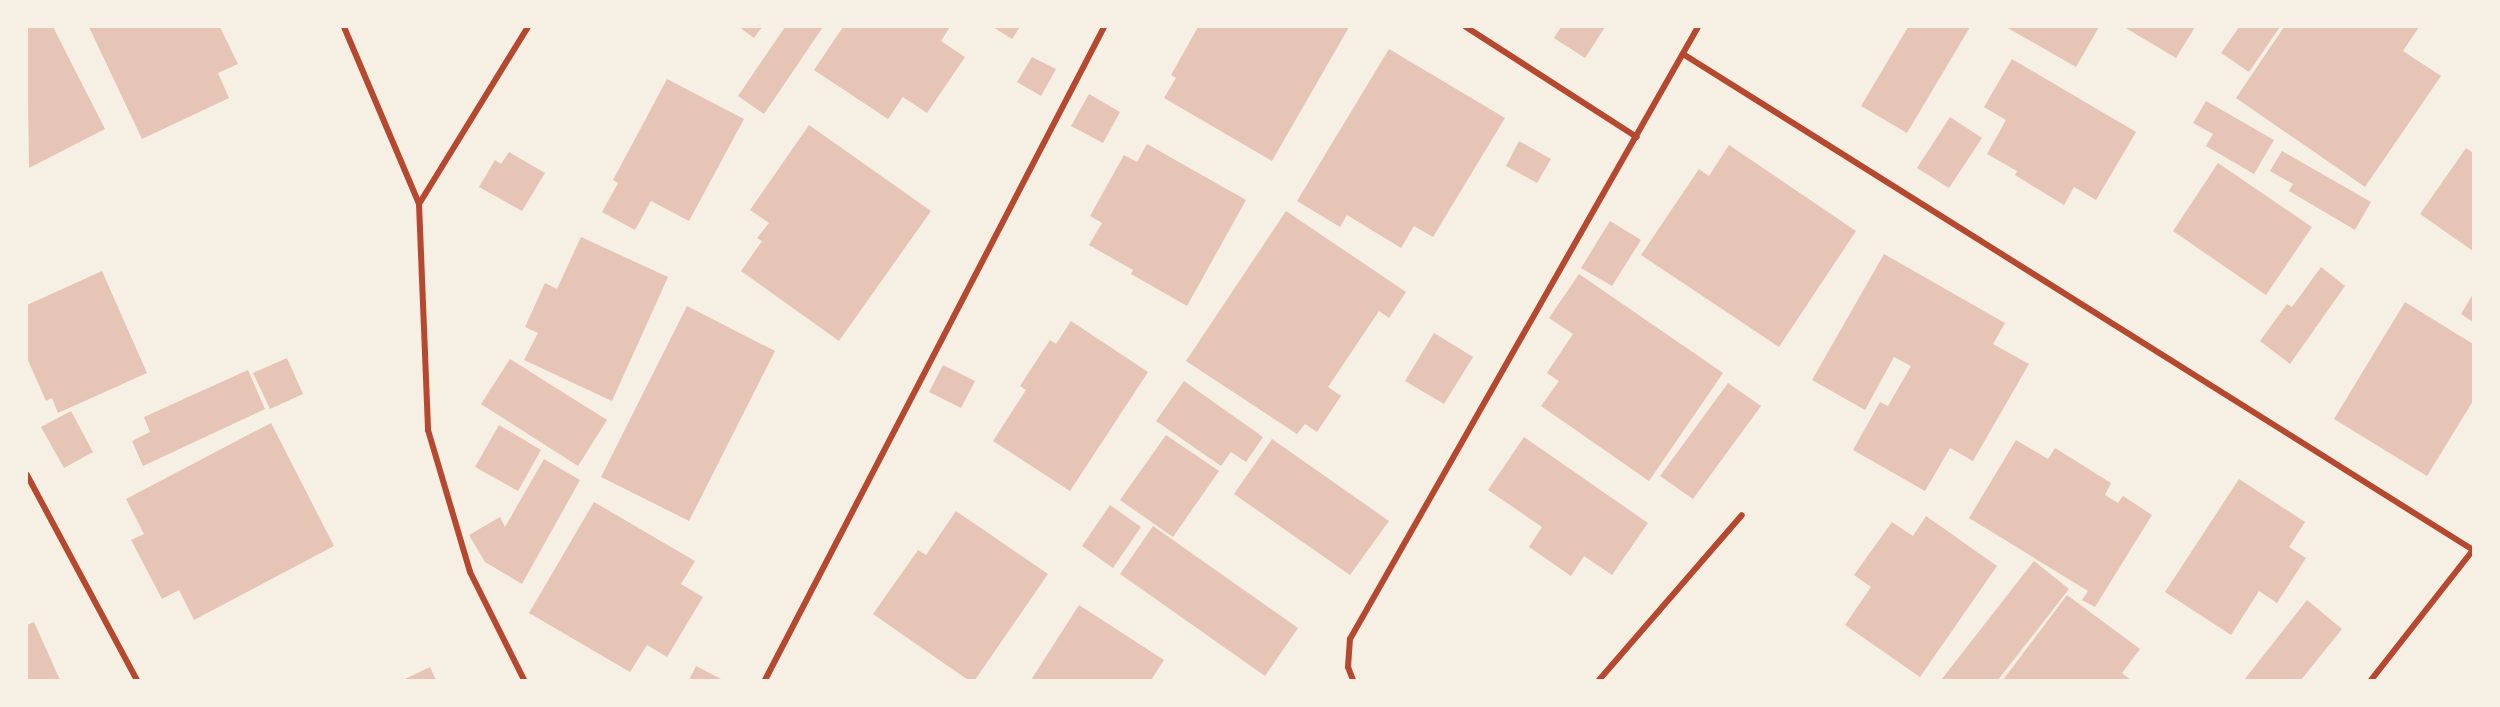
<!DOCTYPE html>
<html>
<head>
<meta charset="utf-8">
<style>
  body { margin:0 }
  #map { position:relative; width:2500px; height:707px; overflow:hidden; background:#f6efe4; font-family:"Fira Sans Condensed",sans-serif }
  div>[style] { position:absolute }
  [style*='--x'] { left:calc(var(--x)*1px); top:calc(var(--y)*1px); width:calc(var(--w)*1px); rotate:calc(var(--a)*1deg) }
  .building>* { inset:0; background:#e6c5b7 }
  .minor>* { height:6px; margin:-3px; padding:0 3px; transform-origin:3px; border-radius:3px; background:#b5482f }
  span { translate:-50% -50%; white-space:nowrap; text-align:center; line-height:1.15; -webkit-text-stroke:6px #f6efe4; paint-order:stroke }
  .frame { position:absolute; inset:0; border:28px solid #f6efe4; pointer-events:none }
</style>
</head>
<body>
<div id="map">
  <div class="building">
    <div style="clip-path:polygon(27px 27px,53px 27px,105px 129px,29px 168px)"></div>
    <div style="clip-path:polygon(89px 27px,220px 27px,238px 64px,218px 73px,229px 98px,142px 139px)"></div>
    <div style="clip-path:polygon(739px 27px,762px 27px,754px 38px)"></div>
    <div style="clip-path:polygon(785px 27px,823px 27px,764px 114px,738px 96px)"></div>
    <div style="clip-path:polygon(843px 27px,950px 27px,941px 41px,965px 57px,927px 113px,903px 97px,888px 119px,814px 70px)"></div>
    <div style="clip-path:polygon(993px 27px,1020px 27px,1012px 39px)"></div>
    <div style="clip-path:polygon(1198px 27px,1349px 27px,1272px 161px,1164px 98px,1176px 78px,1171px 75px)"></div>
    <div style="clip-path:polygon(1561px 27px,1605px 27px,1585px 58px,1554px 38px)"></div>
    <div style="clip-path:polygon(1908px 27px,1970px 27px,1907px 133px,1861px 106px)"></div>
    <div style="clip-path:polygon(2006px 27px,2099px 27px,2076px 67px)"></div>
    <div style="clip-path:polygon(2124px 27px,2195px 27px,2176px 58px)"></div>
    <div style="clip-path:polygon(2239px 27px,2280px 27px,2249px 72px,2221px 53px)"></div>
    <div style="clip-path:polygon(2284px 27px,2419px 27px,2403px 51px,2441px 76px,2365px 187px,2236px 98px)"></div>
    <div style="clip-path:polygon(1389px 49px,1505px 118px,1433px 237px,1414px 226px,1401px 248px,1347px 215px,1340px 227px,1297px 201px)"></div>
    <div style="clip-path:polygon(1032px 57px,1056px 69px,1041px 96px,1017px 82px)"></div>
    <div style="clip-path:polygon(2012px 59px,2136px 132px,2096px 200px,2074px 187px,2064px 205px,2015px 175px,2017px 171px,1987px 154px,2006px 120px,1984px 107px)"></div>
    <div style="clip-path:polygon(667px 79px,744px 119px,689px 221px,651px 201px,635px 230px,602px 212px,618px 183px,613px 180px)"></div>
    <div style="clip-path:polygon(1089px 94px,1120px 112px,1103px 143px,1071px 126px)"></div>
    <div style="clip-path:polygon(2206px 101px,2274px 140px,2254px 174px,2206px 146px,2213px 134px,2193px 123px)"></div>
    <div style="clip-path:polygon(1950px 117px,1982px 138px,1949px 188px,1917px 168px)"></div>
    <div style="clip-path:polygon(809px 125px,931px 211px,839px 341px,741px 271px,762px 241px,757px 238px,769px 223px,750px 210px)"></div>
    <div style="clip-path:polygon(1519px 141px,1551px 159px,1537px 183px,1506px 166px)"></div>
    <div style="clip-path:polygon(1147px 144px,1246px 200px,1187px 306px,1131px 274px,1133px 270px,1089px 245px,1102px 223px,1090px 216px,1124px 155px,1137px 162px)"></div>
    <div style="clip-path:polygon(1729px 145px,1856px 231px,1779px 347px,1641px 255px,1699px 169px,1709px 176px)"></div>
    <div style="clip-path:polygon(2466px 148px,2473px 153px,2473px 251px,2420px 214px)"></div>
    <div style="clip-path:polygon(2282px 151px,2371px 202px,2355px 230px,2289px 191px,2293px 184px,2270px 171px)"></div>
    <div style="clip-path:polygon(509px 152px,545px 173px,522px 211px,479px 187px,495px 160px,501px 164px)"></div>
    <div style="clip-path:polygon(2218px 163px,2312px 227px,2266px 295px,2173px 231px)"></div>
    <div style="clip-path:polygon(1286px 211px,1406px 292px,1389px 318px,1379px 311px,1328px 387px,1341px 396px,1317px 432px,1305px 424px,1297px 434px,1186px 361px)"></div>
    <div style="clip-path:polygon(1610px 221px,1641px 240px,1612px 286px,1581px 268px)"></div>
    <div style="clip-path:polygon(581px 237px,668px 277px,612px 401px,524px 360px,538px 333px,525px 327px,545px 283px,557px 289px)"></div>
    <div style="clip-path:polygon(1884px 254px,2005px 323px,1993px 344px,2029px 364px,1973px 461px,1950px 448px,1925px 491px,1853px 450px,1880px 402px,1888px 406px,1911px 366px,1894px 357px,1865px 410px,1812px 380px)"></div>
    <div style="clip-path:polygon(2321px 267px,2345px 286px,2290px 364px,2260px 341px,2287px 304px,2292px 307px)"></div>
    <div style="clip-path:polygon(102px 271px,147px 373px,58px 413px,52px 398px,46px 401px,27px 358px,27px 305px)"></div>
    <div style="clip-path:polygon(1579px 274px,1723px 373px,1649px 481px,1541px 406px,1559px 381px,1547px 373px,1573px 334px,1549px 318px)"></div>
    <div style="clip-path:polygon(2473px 294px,2473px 322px,2461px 314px)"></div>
    <div style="clip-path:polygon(2405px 302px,2473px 344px,2473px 401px,2427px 476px,2334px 419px)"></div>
    <div style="clip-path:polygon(687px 306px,775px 351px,689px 521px,601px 477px)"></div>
    <div style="clip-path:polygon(1071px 321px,1148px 372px,1070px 491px,993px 441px,1026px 390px,1020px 386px,1050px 340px,1056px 344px)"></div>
    <div style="clip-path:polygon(1434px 333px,1473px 357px,1444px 404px,1405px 381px)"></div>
    <div style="clip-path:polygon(287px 358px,303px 394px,270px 409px,253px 373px)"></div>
    <div style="clip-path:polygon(510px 359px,607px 420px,578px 466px,481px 404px)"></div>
    <div style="clip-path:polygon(943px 365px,975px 381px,961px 408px,929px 392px)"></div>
    <div style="clip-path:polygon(248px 370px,265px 409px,143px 466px,132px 441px,150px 432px,144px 417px)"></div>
    <div style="clip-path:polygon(1184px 381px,1263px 437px,1246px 462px,1231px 452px,1221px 466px,1156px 421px)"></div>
    <div style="clip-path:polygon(1728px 383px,1761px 406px,1693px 499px,1660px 476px)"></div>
    <div style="clip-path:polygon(71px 411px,93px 452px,64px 468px,41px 427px)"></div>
    <div style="clip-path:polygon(271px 423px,334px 546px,194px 620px,179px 590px,162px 599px,131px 540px,144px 534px,126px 499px)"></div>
    <div style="clip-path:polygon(499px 425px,541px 450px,518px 491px,475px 467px)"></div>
    <div style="clip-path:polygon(1166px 435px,1219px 471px,1173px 537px,1120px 500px)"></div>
    <div style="clip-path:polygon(1524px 437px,1648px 523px,1612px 575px,1584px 556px,1571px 576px,1529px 547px,1542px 527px,1488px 490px)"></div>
    <div style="clip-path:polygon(1272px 439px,1389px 521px,1350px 575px,1234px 494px)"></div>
    <div style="clip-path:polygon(2016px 440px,2048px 459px,2055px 448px,2111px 483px,2105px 495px,2118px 503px,2123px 496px,2152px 515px,2095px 607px,2082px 600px,2088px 591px,1969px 518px)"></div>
    <div style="clip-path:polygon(544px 459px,580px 480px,522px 584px,485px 562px,469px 535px,500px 517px,505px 527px)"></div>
    <div style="clip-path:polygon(2239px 479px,2305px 522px,2289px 547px,2306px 558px,2277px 603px,2259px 591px,2231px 635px,2165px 592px)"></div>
    <div style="clip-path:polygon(594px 502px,695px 561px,681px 584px,703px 597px,667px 657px,647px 645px,630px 672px,529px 613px)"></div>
    <div style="clip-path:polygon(1110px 505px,1141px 527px,1113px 568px,1082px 546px)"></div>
    <div style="clip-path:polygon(956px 511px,1048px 574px,975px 680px,968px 680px,873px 614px,918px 550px,926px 555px)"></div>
    <div style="clip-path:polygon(1926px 516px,1997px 566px,1920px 677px,1845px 625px,1871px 587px,1854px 575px,1892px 522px,1913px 536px)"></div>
    <div style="clip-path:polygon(1153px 526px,1298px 628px,1265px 676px,1120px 574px)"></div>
    <div style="clip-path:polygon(2034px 561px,2069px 589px,1998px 680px,1941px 680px)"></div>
    <div style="clip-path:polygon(2067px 595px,2140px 649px,2122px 673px,2131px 680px,2003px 680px)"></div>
    <div style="clip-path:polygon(2307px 600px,2342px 629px,2301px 680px,2244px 680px)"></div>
    <div style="clip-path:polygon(1079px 605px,1164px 660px,1151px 680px,1031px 680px)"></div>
    <div style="clip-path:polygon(34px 622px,60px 680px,27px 680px,27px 625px)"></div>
    <div style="clip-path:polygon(696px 666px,723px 680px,689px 680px)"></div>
    <div style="clip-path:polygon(430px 667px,436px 680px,403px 680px)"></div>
  </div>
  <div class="minor">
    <div style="--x:344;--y:27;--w:192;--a:67"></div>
    <div style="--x:419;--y:204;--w:226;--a:87.7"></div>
    <div style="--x:428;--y:430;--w:148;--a:73.5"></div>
    <div style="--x:470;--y:572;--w:121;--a:63.4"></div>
    <div style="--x:1466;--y:27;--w:203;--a:32.8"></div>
    <div style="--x:1683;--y:54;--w:933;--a:32.12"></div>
    <div style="--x:2473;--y:550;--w:165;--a:128.1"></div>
    <div style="--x:419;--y:204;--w:208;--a:-58.4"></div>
    <div style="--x:27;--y:475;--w:233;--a:61.8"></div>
    <div style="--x:765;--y:680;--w:736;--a:-62.56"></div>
    <div style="--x:1353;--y:680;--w:14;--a:-111"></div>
    <div style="--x:1348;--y:667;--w:28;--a:-86"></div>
    <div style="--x:1350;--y:639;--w:704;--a:-60.38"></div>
    <div style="--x:1599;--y:680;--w:218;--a:-49.1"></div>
  </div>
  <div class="frame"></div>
</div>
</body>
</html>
